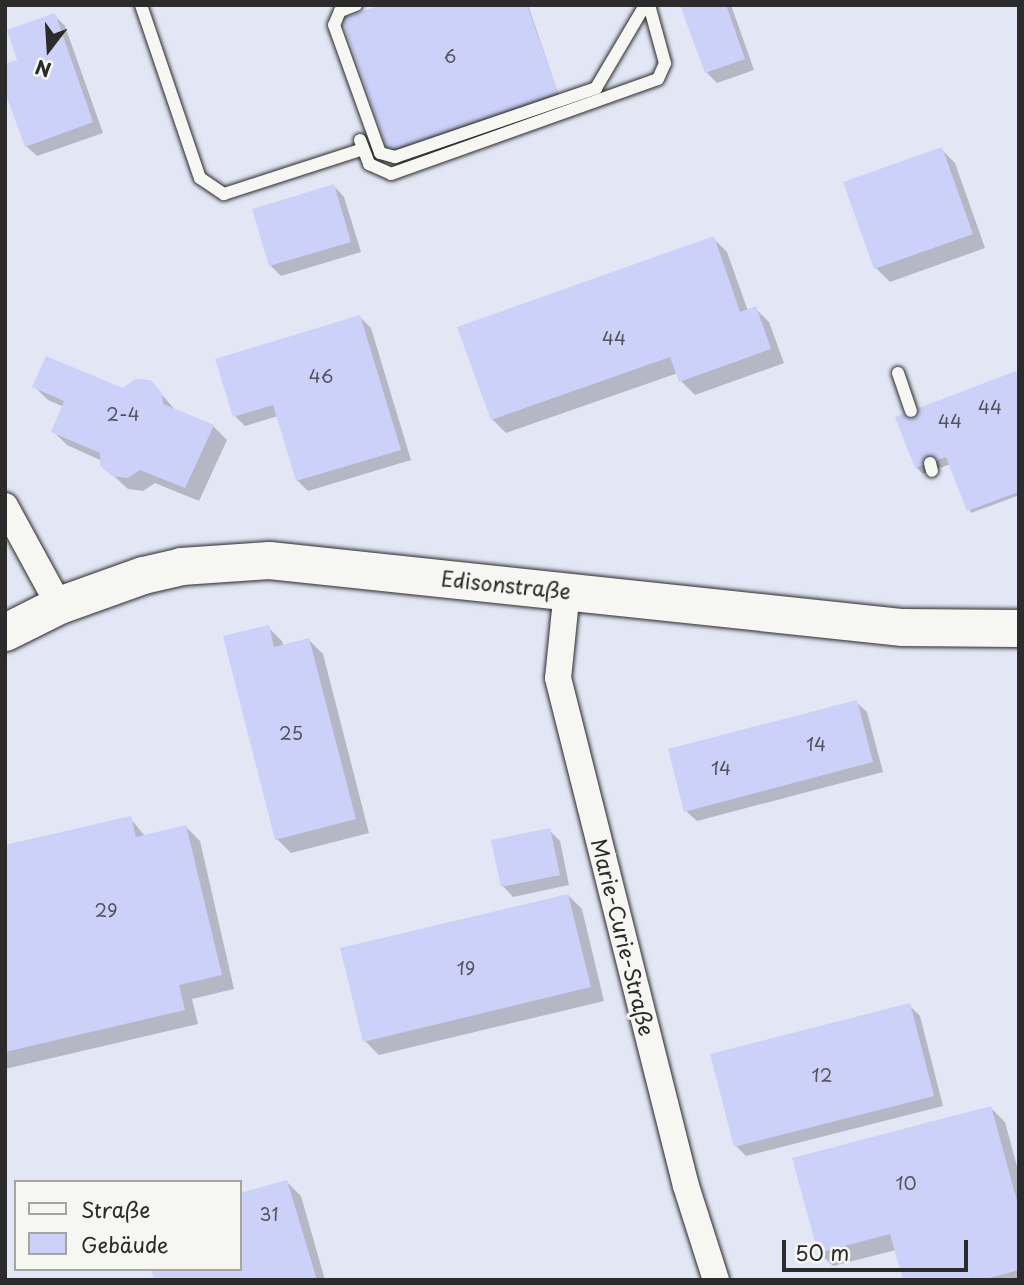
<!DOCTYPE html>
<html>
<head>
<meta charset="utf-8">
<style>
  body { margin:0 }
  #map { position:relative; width:1024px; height:1285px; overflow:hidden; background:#edeff3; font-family:"Playpen Sans",sans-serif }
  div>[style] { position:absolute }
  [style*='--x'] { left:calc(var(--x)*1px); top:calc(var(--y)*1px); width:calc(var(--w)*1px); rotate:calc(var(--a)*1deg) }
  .built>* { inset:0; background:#e3e6f5 }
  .shadow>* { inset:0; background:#0003 }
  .building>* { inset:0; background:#cbd1f9 }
  .roads { filter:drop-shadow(0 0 2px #2b2b2b) drop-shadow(0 0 2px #2b2b2b) }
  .lane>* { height:12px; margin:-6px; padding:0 6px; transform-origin:6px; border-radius:6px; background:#f6f6f2 }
  .street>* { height:26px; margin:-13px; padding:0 13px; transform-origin:13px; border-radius:13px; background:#f6f6f2 }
  .secondary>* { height:37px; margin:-18.5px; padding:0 18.5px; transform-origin:18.5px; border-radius:18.5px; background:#f6f6f2 }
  span { translate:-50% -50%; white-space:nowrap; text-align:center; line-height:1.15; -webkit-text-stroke:6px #f6f6f2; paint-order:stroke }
  .number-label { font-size:18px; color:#53545e }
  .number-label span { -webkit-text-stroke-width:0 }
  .street-label { font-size:21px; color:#2b2b2b }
  .frame { position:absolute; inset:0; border:7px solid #2b2b2b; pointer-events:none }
  .legend { position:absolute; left:14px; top:1180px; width:228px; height:91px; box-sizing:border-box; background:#f6f6f2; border:2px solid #a5a5a2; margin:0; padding:9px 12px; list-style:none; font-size:21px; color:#2b2b2b }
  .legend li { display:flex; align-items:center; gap:14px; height:35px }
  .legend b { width:35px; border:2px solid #a5a5a2 }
  .north { position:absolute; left:14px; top:14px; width:70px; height:70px; -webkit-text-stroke:5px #f6f6f2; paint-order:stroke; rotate:197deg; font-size:19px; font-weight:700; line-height:28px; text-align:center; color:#2b2b2b }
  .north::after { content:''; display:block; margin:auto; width:24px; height:32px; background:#2b2b2b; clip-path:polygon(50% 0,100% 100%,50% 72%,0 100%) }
  .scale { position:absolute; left:782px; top:1240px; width:186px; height:32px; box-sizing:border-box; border:4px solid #2b2b2b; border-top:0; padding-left:9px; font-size:21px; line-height:24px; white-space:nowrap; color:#2b2b2b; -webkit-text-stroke:5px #f6f6f2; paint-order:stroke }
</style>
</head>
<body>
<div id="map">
  <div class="built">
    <div style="clip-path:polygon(evenodd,5px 5px,1019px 5px,1019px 1280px,5px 1280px,5px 5px,16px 1182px,240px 1182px,240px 1269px,16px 1269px,16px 1182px)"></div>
  </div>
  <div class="shadow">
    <div style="clip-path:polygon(386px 5px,528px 5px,559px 96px,392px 153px,389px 150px)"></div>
    <div style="clip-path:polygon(682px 5px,731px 5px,754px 70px,717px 83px,706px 72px)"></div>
    <div style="clip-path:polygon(54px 15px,65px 26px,103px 133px,37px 156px,26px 146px,20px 61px)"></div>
    <div style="clip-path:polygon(941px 149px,955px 163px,985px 248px,890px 282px,876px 268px)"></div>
    <div style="clip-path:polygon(334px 186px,344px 197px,361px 252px,281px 276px,270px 265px)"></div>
    <div style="clip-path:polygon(713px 238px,727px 252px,748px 311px,755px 308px,769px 322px,784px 363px,695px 395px,681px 381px,678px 373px,506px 433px,492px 419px)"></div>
    <div style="clip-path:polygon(360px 317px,371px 328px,411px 460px,308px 491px,297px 480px,278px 416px,245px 426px,235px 416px)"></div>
    <div style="clip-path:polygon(1016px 373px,1019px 377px,1019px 495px,971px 513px,951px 464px,923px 474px,916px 467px)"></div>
    <div style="clip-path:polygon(151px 382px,176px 411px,213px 426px,227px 440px,199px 501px,155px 483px,143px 491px,128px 489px,102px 465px,102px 461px,67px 445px,53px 431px,64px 407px,48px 400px,34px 386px,124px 390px)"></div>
    <div style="clip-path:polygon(268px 627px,282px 641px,284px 647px,309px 640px,323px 654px,369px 833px,291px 853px,277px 839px)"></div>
    <div style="clip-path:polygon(856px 702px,867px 712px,883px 772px,697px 821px,686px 811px)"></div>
    <div style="clip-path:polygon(130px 818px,145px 836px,186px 827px,200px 841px,234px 989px,192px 999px,198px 1024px,5px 1069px,5px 847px)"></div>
    <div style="clip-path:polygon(549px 830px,560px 841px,569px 885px,513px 897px,503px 886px)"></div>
    <div style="clip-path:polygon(568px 895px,582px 909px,604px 1001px,379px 1055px,365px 1041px)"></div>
    <div style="clip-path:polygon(909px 1005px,920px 1016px,943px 1106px,746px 1156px,736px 1146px)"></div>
    <div style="clip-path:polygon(991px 1108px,1005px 1122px,1019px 1174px,1019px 1280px,904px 1280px,896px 1250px,833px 1266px,819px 1252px)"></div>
    <div style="clip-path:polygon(287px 1182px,301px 1196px,325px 1280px,156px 1280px,240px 1269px,240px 1195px)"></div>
  </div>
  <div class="building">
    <div style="clip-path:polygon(381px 5px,527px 5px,558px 93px,388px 151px,342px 18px)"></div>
    <div style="clip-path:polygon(680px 5px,726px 5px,745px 59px,705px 73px)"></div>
    <div style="clip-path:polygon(55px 13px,93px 122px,25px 147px,5px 92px,5px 64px,17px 60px,7px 30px)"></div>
    <div style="clip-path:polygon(942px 147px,973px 234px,874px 269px,843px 182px)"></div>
    <div style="clip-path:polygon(334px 184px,351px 242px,269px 266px,252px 209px)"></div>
    <div style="clip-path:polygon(714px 236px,740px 312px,756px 306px,771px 349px,679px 382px,670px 357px,491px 420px,457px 327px)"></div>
    <div style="clip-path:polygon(360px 315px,401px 450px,296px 481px,273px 405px,233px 417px,215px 359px)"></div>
    <div style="clip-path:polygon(46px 356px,123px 388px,135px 379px,151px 380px,162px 393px,163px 404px,214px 425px,185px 488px,140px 470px,128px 478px,112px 476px,100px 466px,100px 453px,51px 432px,64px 401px,32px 387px)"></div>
    <div style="clip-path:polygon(1016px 371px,1019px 378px,1019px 492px,967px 511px,946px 457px,915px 468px,895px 417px)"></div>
    <div style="clip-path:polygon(269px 625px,274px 647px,309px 638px,356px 819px,275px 840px,223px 636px)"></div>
    <div style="clip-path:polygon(857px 700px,873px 762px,684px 812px,668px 749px)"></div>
    <div style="clip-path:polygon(131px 816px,136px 837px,186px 825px,222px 975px,179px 985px,185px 1010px,5px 1052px,5px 845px)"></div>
    <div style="clip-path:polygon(550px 828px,560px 875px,501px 887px,491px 840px)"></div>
    <div style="clip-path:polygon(568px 894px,591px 987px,363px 1042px,340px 948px)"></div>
    <div style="clip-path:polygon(910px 1003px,934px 1096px,734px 1147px,710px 1054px)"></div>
    <div style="clip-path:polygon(991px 1106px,1019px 1208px,1019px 1270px,982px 1280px,903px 1280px,890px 1234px,818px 1253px,792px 1158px)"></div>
    <div style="clip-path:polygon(287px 1180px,317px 1280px,154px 1280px,151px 1269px,240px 1269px,240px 1193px)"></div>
  </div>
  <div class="roads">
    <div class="lane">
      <div style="--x:141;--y:5;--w:183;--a:71.2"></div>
      <div style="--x:200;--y:178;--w:29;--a:34"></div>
      <div style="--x:224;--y:194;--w:146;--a:-17.9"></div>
      <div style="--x:356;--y:5;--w:17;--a:159"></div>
      <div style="--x:340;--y:11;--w:15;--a:113"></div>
      <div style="--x:334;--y:25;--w:136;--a:70.2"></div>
      <div style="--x:380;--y:153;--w:16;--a:15"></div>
      <div style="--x:395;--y:157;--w:213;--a:-18.9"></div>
      <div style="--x:596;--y:88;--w:96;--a:-59.4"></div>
      <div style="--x:360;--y:140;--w:26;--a:69"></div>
      <div style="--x:369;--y:164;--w:24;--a:24"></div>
      <div style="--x:391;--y:174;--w:283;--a:-19.6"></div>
      <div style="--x:658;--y:79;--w:17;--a:-66"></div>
      <div style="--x:665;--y:63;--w:60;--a:-105.4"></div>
      <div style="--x:898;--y:373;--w:40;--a:71.1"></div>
      <div style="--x:930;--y:463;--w:8;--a:76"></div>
    </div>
    <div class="street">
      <div style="--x:5;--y:506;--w:113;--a:61.4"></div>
      <div style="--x:567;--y:590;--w:88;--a:95.8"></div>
      <div style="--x:558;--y:678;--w:524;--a:75.86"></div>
      <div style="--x:686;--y:1186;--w:99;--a:72.3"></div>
    </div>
    <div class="secondary">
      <div style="--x:5;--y:632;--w:60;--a:-26.6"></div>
      <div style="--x:59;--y:605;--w:89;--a:-19.7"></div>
      <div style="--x:143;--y:575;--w:39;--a:-13"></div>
      <div style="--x:181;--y:566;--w:88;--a:-3.9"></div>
      <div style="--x:269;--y:560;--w:637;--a:6.04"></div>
      <div style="--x:902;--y:627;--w:117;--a:0.5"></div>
    </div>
  </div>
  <div class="number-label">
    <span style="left:450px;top:56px">6</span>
    <span style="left:614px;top:338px">44</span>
    <span style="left:321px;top:376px">46</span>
    <span style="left:990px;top:407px">44</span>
    <span style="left:123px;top:414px">2-4</span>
    <span style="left:950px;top:421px">44</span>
    <span style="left:291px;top:733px">25</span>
    <span style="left:816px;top:744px">14</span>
    <span style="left:721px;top:768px">14</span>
    <span style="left:106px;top:910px">29</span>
    <span style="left:466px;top:968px">19</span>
    <span style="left:822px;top:1075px">12</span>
    <span style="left:906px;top:1183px">10</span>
    <span style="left:269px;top:1214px">31</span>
  </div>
  <div class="street-label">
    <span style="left:506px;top:584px;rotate:6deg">Edisonstraße</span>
    <span style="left:624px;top:937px;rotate:76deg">Marie-Curie-Straße</span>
  </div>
  <div class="frame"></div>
  <ul class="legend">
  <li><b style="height:9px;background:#f6f6f2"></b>Straße</li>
  <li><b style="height:19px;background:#cbd1f9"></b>Gebäude</li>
  </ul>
  <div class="north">N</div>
  <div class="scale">50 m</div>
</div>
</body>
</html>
